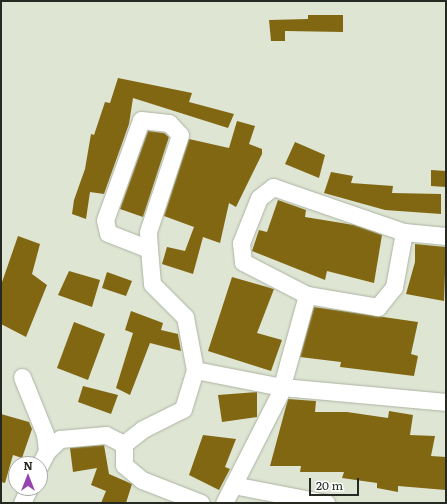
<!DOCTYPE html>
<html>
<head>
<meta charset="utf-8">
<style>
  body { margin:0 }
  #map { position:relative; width:447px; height:504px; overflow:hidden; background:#dee5d3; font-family:Literata,serif }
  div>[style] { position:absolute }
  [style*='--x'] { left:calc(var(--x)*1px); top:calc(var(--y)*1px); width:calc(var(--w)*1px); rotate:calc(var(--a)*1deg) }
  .building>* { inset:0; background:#826712 }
  .roads { filter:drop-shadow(0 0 1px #acb2a1) drop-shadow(0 0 1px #acb2a1) }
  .minor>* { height:17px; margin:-8.5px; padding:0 8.5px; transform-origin:8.5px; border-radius:8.5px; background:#fff }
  span { translate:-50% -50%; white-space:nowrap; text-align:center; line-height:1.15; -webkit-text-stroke:4px #fff; paint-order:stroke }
  .frame { position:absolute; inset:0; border:2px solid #262922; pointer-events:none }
  .north { position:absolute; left:8px; top:456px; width:40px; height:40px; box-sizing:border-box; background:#fff; border:1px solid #a8a9a7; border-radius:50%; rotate:0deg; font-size:11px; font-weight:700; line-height:16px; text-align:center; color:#262922 }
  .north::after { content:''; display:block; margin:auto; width:14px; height:18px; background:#9543b1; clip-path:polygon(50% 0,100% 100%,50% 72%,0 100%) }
  .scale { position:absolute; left:309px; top:478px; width:50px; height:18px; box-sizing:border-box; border:2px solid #262922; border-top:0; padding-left:5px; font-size:12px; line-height:14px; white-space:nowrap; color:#262922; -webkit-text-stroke:3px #fff; paint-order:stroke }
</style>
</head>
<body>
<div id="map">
  <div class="building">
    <div style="clip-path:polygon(308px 15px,343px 15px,343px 32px,285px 31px,285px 41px,271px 41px,269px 20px,308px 19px)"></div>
    <div style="clip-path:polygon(118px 78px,192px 93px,189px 102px,234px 114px,228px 128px,133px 98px,129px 124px,104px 194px,90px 192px,86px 219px,72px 214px,74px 200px,85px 169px,91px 134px,94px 135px,105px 102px,110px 103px)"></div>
    <div style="clip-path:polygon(237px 121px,255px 126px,249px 144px,262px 149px,262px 154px,236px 207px,229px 203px,220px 243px,203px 237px,193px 274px,162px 264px,167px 247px,185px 251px,194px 227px,164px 216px,189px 139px,229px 148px)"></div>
    <div style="clip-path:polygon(148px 131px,164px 133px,169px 137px,143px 217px,120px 209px)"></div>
    <div style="clip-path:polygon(295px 142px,325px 155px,319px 178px,285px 164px)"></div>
    <div style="clip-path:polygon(431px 170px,446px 171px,446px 187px,431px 186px)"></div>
    <div style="clip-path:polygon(331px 172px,353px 176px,351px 183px,393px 186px,392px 193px,441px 194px,441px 214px,385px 210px,324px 193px)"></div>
    <div style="clip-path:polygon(278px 200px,306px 210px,305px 217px,354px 225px,382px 235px,374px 283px,327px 271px,325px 280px,252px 251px,259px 230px,267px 232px)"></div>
    <div style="clip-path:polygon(18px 236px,40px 244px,32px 274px,47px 285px,26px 337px,1px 324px,1px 285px)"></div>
    <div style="clip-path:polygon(415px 244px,446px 247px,444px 301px,406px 294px,415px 262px)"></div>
    <div style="clip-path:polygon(69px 271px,100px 280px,92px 307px,58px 295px)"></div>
    <div style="clip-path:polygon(107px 272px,132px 281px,126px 296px,102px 288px)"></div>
    <div style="clip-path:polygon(232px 277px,274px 289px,257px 333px,282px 340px,271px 371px,208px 351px)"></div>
    <div style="clip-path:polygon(314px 307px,418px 322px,411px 354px,418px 356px,414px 376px,340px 367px,341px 362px,300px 357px)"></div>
    <div style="clip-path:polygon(131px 311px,163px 323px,161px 330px,178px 334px,181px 351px,150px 343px,130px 395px,116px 388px,133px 333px,125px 330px)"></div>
    <div style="clip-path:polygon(74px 322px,105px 334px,88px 380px,57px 368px)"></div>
    <div style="clip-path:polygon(83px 386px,118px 395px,111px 414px,78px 402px)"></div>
    <div style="clip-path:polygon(257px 392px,257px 417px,222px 422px,218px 395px)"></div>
    <div style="clip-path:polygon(288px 399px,316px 401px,315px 412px,347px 412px,388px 418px,389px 411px,413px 415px,410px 435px,435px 436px,431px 456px,446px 457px,446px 490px,398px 486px,398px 492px,377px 488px,377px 483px,342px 478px,344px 472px,300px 472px,301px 466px,270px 466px)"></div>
    <div style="clip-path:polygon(1px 414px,29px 422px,32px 429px,22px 458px,13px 455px,5px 483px,1px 482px)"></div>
    <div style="clip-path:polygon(203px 435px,236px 439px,225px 467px,230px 469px,219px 490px,189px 475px)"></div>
    <div style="clip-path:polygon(104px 445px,109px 474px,132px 484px,126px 503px,101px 503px,106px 491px,91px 485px,97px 468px,73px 472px,70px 448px)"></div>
  </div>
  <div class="roads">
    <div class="minor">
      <div style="--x:404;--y:232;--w:56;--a:100.3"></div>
      <div style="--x:394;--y:287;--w:26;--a:129"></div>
      <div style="--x:378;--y:307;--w:72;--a:-170.4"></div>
      <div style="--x:307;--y:295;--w:72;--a:-152.7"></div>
      <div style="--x:243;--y:262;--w:19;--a:-96"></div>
      <div style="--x:241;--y:243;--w:48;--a:-68.2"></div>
      <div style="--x:259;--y:198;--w:18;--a:-38"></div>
      <div style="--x:273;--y:187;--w:139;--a:19"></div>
      <div style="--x:404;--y:232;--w:42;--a:5.4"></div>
      <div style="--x:149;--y:249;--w:44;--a:-158.7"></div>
      <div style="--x:108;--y:233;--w:13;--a:-103"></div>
      <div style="--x:105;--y:220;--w:106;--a:-70.2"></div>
      <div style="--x:141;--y:120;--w:28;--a:6"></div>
      <div style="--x:169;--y:123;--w:16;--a:47"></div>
      <div style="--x:180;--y:135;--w:102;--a:108.3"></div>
      <div style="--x:148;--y:232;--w:17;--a:87"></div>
      <div style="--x:149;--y:249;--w:35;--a:85"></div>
      <div style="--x:152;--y:284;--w:47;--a:45"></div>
      <div style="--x:185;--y:317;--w:54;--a:79.3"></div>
      <div style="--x:195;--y:370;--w:41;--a:107.1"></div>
      <div style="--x:183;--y:409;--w:45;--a:153.4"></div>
      <div style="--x:143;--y:429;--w:24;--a:142"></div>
      <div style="--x:124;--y:444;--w:21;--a:90"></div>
      <div style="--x:124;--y:465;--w:23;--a:40"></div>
      <div style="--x:142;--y:480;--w:63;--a:21.3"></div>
      <div style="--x:195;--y:370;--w:89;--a:11.1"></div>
      <div style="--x:282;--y:387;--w:165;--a:5.2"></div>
      <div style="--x:22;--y:377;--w:61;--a:68"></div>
      <div style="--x:45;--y:434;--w:17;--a:83"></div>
      <div style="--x:47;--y:451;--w:16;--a:117"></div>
      <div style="--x:47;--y:451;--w:18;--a:-43"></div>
      <div style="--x:60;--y:439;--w:46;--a:-5"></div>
      <div style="--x:106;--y:435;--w:20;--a:27"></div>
      <div style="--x:233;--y:485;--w:95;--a:11"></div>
      <div style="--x:22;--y:503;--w:17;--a:-65"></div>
      <div style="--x:224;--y:503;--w:123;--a:-63"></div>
      <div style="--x:280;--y:393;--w:102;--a:-74.6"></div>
    </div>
  </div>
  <div class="frame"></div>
  <div class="north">N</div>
  <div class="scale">20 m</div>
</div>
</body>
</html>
